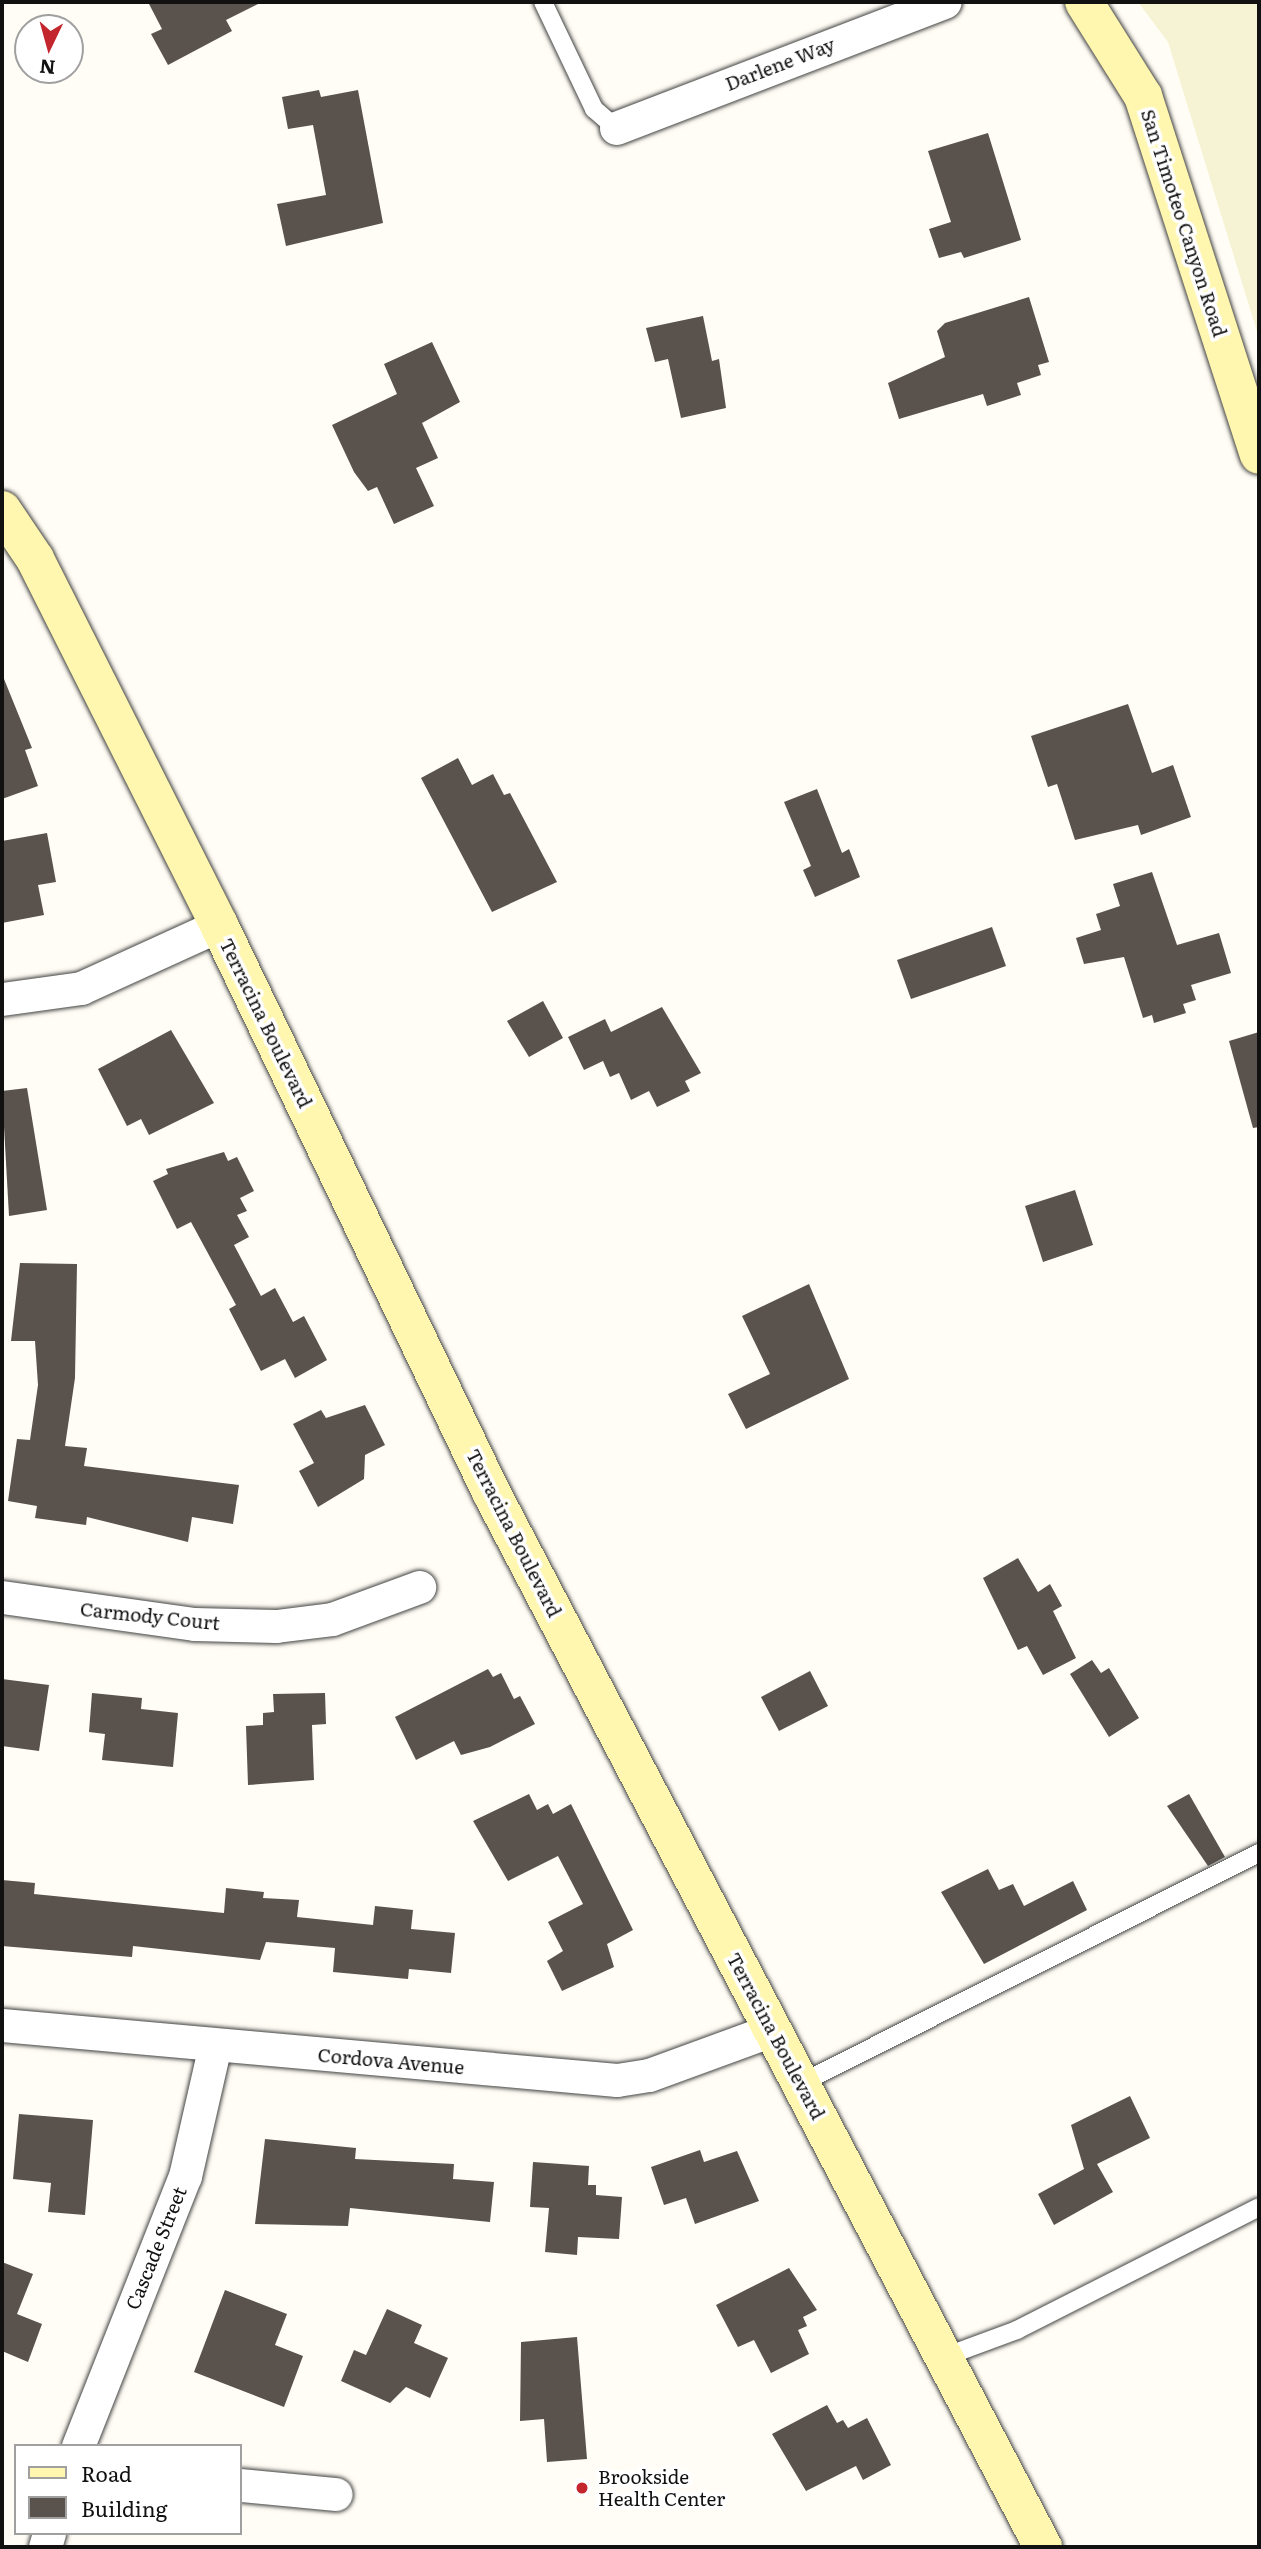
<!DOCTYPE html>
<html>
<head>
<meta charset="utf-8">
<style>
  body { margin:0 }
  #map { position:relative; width:1261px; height:2549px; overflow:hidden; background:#fffdf5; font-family:Literata,serif }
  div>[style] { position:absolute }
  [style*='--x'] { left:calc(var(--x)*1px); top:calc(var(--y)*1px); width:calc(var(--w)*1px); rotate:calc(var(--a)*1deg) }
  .farmland>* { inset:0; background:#f6f3d4 }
  .building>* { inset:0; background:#5a524d }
  .roads { filter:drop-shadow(0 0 2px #444) drop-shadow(0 0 2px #444) }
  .lane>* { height:18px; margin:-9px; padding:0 9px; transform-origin:9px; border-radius:9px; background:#fff }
  .street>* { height:33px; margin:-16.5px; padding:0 16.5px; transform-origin:16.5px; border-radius:16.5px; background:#fff }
  .secondary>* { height:38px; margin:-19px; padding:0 19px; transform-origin:19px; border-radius:19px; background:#fff6b0 }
  .dots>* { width:19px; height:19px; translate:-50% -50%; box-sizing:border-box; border:4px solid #fff; border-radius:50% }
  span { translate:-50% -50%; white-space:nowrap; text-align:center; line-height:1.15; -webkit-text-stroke:7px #fff; paint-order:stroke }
  .street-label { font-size:19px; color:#111 }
  .poi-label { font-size:19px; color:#111 }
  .left { translate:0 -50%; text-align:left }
  .frame { position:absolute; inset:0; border:4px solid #111; pointer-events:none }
  .legend { position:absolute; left:14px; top:2444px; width:228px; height:91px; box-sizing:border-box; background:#fff; border:2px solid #a0a0a0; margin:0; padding:9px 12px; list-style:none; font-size:21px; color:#111 }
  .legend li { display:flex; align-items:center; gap:14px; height:35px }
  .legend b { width:35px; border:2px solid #a0a0a0 }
  .north { position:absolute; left:14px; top:14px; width:70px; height:70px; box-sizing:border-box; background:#fff; border:2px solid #a0a0a0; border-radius:50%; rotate:185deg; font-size:19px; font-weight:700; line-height:28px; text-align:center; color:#111 }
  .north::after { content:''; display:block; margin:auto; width:24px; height:32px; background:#c4262e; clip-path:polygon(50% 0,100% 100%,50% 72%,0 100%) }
</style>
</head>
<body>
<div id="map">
  <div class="farmland">
    <div style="clip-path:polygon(1138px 2px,1259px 2px,1259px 338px,1168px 42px)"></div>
  </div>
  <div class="building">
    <div style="clip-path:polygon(148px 2px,262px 2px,226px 20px,232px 31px,168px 65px,151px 34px,162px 29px)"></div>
    <div style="clip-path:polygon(319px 90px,321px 97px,358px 90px,383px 223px,286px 246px,277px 204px,326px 195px,313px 125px,288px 129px,282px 97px)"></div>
    <div style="clip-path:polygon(988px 133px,1021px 240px,964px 258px,961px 252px,939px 258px,929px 229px,951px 222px,928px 151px)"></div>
    <div style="clip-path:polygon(1029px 297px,1049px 362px,1038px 365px,1041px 375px,1017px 383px,1021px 395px,987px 406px,983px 394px,899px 419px,888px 383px,945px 357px,937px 331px,945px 323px)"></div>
    <div style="clip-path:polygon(703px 316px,712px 361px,719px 359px,726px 408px,681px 418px,668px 359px,655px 362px,646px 328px)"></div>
    <div style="clip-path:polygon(432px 342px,460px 402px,422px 423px,438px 458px,416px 468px,434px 506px,394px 524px,377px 487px,368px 491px,354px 472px,332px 425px,397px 394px,384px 364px)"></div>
    <div style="clip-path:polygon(2px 674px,32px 748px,25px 750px,38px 786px,2px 799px)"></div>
    <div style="clip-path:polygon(1128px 704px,1152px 773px,1173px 765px,1191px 817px,1141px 835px,1138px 825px,1075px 840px,1057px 784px,1048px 787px,1031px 736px)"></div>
    <div style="clip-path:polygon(458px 758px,472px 785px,493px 774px,504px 795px,510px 793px,557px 882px,492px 912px,421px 778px)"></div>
    <div style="clip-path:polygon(817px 789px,842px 853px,849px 849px,860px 877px,815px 897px,803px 870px,811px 866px,784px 802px)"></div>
    <div style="clip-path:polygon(47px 833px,56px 882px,38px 885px,44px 915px,2px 923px,2px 841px)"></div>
    <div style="clip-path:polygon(1152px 872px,1177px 945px,1219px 933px,1231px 973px,1191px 985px,1196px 1000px,1183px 1004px,1186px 1013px,1154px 1023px,1152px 1015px,1143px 1018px,1124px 957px,1084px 964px,1076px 938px,1101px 930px,1096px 914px,1120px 906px,1113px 884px)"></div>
    <div style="clip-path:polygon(992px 927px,1006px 966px,911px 999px,897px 960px)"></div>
    <div style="clip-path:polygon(543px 1001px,563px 1038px,529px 1057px,507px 1021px)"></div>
    <div style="clip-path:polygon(662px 1007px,701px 1073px,685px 1081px,690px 1091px,657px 1107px,649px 1091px,631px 1100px,619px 1073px,610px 1077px,603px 1061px,584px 1070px,568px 1037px,605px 1019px,611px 1032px)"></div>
    <div style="clip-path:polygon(171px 1030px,214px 1103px,149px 1135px,141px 1119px,127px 1126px,98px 1069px)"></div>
    <div style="clip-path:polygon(1259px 1032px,1259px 1127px,1253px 1128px,1229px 1041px)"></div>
    <div style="clip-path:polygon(27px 1088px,47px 1210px,9px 1216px,2px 1091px)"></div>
    <div style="clip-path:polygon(224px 1152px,228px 1161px,237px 1157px,254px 1191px,240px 1198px,247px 1211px,237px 1215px,249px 1237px,234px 1245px,261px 1296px,275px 1288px,293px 1322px,304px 1316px,327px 1360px,295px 1378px,285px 1359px,261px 1371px,229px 1309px,236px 1305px,191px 1222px,177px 1229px,153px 1181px,168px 1174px,166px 1169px)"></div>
    <div style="clip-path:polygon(1075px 1190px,1093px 1245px,1043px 1262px,1025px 1206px)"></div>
    <div style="clip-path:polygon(20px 1263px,77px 1264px,75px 1378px,65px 1446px,87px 1448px,84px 1466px,239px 1485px,233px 1524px,192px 1517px,188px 1542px,87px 1517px,86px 1525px,35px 1518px,37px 1506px,8px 1501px,17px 1439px,30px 1440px,38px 1385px,35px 1341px,11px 1341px)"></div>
    <div style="clip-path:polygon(809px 1284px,849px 1379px,746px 1429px,728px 1394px,770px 1374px,742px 1316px)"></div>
    <div style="clip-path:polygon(365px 1405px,385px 1445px,365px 1455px,364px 1479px,318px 1507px,299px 1471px,314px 1463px,293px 1424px,321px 1410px,326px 1418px)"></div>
    <div style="clip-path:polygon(1018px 1558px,1038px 1592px,1050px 1584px,1062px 1606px,1053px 1611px,1076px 1658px,1043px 1675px,1027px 1646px,1018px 1650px,983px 1578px)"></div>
    <div style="clip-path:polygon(1092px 1660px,1101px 1673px,1109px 1668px,1139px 1718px,1109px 1737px,1070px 1674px)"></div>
    <div style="clip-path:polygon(488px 1669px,493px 1677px,501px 1673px,514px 1699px,520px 1696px,535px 1724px,490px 1747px,461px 1755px,454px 1741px,416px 1760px,395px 1717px)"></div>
    <div style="clip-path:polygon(810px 1671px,828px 1706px,779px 1731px,761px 1697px)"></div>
    <div style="clip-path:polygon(2px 1679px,49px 1685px,39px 1751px,2px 1746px)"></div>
    <div style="clip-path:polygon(92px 1693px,142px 1698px,141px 1709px,178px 1713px,173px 1767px,102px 1760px,105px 1734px,89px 1732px)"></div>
    <div style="clip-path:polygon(325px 1693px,326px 1724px,312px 1725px,314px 1780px,248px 1785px,246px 1726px,263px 1725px,263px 1713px,274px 1712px,273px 1694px)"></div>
    <div style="clip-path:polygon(529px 1794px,537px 1810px,548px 1804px,553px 1814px,571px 1804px,633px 1930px,607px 1944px,614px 1967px,562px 1991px,547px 1961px,563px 1951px,548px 1922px,583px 1904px,558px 1856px,508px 1881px,473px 1821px)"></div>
    <div style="clip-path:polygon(1189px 1794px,1225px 1857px,1208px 1866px,1167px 1806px)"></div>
    <div style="clip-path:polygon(988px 1869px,999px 1890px,1013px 1884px,1024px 1906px,1073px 1881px,1087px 1910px,984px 1964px,941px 1892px)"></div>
    <div style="clip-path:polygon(2px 1880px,35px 1883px,34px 1894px,224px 1913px,226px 1888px,264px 1892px,263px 1898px,299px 1900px,297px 1917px,373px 1925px,375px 1906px,413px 1910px,411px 1929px,455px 1933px,451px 1973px,409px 1969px,408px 1979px,333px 1972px,335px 1948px,266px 1942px,260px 1960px,133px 1946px,132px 1957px,2px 1946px)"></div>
    <div style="clip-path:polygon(1130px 2096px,1150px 2138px,1097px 2164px,1113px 2192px,1054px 2225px,1038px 2194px,1084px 2169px,1071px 2125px)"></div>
    <div style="clip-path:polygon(19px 2114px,93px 2120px,85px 2215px,48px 2212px,51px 2183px,13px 2179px)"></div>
    <div style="clip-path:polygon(265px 2139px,356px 2148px,355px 2159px,454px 2164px,453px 2179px,494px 2182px,490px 2222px,350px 2208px,348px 2226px,255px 2224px)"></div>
    <div style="clip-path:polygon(700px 2150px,704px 2162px,737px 2151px,759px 2201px,695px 2224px,686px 2198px,664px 2205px,651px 2167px)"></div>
    <div style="clip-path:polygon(533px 2162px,589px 2166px,588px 2185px,596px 2185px,596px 2195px,622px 2197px,619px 2239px,578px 2237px,577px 2255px,545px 2252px,549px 2208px,530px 2207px)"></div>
    <div style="clip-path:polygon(2px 2262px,33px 2274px,17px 2314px,42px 2324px,28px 2362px,2px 2351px)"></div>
    <div style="clip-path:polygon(789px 2268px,817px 2310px,803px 2317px,807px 2326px,798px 2330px,809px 2354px,771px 2373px,754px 2340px,738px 2347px,716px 2305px)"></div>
    <div style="clip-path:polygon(225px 2290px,287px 2314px,275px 2345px,303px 2356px,284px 2407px,194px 2372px)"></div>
    <div style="clip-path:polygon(387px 2309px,422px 2325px,414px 2343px,448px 2358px,430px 2398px,406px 2387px,390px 2403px,341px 2381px,354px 2350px,366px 2355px)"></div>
    <div style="clip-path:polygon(577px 2337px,587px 2459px,547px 2462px,544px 2419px,520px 2421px,521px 2342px)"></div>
    <div style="clip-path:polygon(827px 2405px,837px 2423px,843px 2420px,848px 2428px,867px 2418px,891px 2465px,863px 2480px,856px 2466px,806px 2491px,772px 2434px)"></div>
  </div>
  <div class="roads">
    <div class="lane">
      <div style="--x:543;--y:2;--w:119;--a:64.5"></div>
      <div style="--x:594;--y:109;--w:29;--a:41"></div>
      <div style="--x:801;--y:2083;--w:513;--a:-26.67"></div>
      <div style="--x:944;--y:2357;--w:78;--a:-20.3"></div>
      <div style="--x:1017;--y:2330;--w:271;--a:-26.9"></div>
    </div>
    <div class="street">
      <div style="--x:616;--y:128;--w:352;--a:-21"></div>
      <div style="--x:2;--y:999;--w:80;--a:-7.9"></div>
      <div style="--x:81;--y:988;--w:152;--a:-24.5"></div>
      <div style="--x:2;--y:1597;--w:194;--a:8"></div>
      <div style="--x:194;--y:1624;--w:82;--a:1.4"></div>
      <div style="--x:276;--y:1626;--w:56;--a:-7.1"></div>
      <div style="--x:332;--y:1619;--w:93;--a:-20.2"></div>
      <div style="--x:2;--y:2025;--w:617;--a:5.11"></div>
      <div style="--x:617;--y:2080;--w:32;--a:-9"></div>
      <div style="--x:649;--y:2075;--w:131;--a:-20.1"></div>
      <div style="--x:78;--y:2446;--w:290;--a:-68.4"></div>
      <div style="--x:185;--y:2176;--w:134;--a:-77.1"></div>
      <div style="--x:240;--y:2485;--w:96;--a:5.4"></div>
      <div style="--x:45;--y:2547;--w:15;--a:-74"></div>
    </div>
    <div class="secondary">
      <div style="--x:1084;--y:2;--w:111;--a:57.9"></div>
      <div style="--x:1143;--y:96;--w:377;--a:72.1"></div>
      <div style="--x:2;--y:510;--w:59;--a:56"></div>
      <div style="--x:35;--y:559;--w:410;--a:63.3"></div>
      <div style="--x:219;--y:925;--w:629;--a:64.37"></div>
      <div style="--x:491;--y:1492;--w:1191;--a:62.38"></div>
    </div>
  </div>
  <div class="dots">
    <div style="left:582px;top:2488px;background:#c4262e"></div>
  </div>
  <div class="street-label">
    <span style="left:780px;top:64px;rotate:-21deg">Darlene Way</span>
    <span style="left:1184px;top:223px;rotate:72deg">San Timoteo Canyon Road</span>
    <span style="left:266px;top:1023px;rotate:64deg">Terracina Boulevard</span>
    <span style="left:514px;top:1533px;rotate:63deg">Terracina Boulevard</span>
    <span style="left:150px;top:1616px;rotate:6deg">Carmody Court</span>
    <span style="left:776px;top:2036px;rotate:62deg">Terracina Boulevard</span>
    <span style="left:391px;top:2061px;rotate:5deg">Cordova Avenue</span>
    <span style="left:156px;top:2248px;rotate:-68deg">Cascade Street</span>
  </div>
  <div class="poi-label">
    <span class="left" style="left:598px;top:2488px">Brookside<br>Health Center</span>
  </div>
  <div class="frame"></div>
  <ul class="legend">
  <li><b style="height:9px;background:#fff6b0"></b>Road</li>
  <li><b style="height:19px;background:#5a524d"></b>Building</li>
  </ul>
  <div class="north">N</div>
</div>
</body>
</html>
